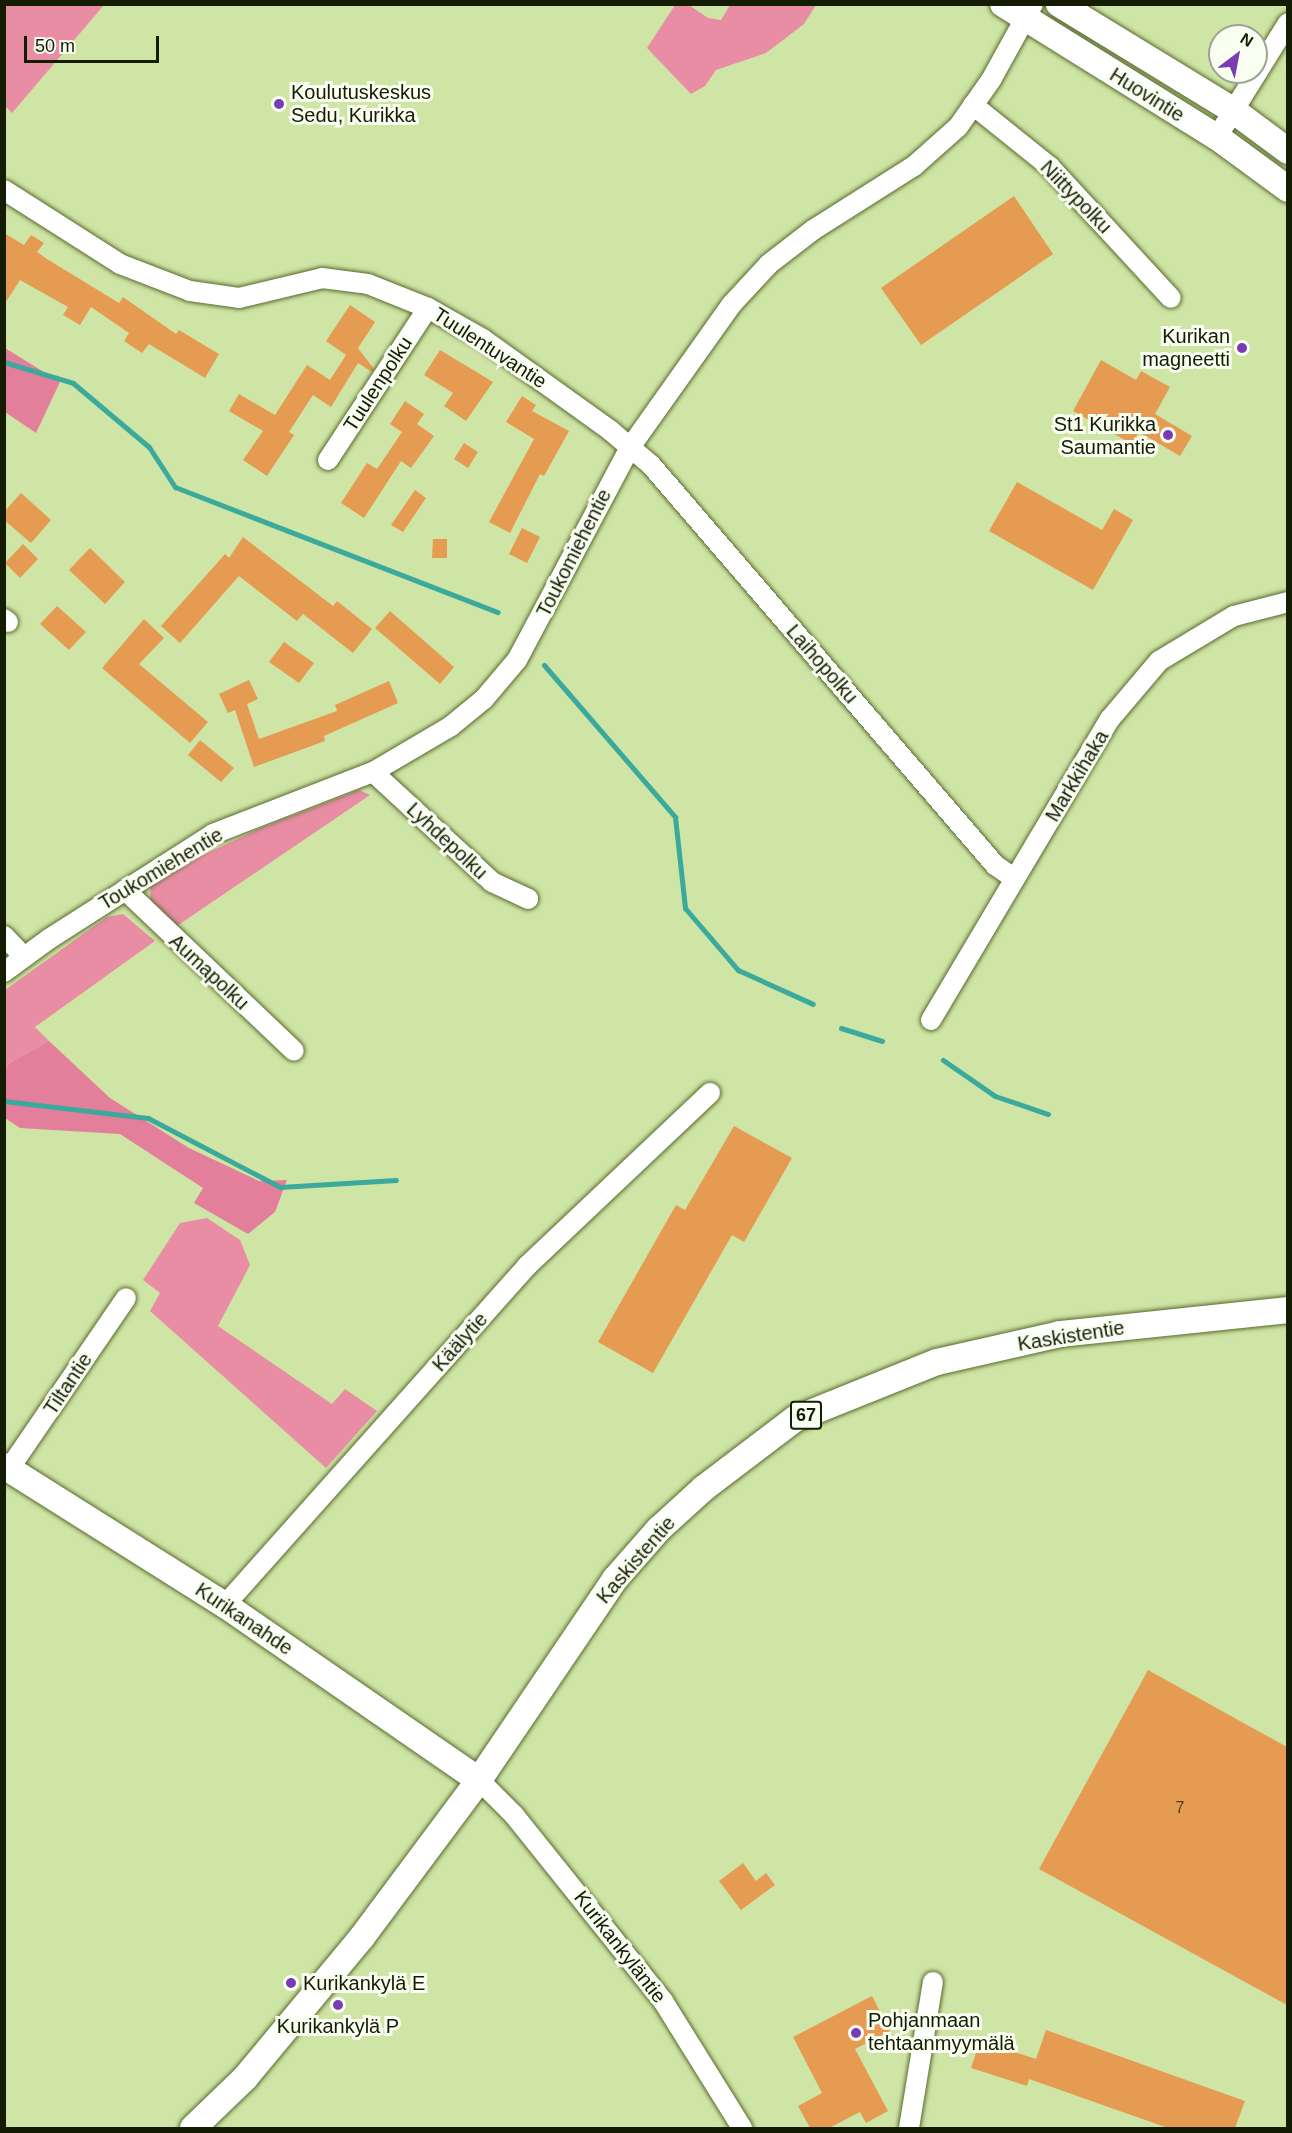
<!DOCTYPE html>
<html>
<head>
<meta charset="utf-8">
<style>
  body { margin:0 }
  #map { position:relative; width:1292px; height:2133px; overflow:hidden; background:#cfe5a5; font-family:Helvetica,sans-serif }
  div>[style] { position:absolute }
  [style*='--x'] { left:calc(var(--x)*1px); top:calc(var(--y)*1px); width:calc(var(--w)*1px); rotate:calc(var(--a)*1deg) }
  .green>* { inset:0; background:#e98da5 }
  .forest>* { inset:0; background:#e37f9a }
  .stream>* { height:5px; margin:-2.5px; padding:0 2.5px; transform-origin:2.5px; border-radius:2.5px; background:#3ba99b }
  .building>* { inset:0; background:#e69b52 }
  .roads { filter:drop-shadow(0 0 2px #586a2e) drop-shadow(0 0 2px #586a2e) }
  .minor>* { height:20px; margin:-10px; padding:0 10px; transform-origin:10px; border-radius:10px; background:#fff }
  .major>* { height:26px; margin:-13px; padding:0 13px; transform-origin:13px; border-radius:13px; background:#fff }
  .dots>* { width:16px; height:16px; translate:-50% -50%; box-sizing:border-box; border:3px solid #f9fef1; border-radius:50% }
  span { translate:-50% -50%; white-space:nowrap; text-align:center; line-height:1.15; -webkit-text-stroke:6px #f9fef1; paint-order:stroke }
  .number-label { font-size:16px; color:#493c18 }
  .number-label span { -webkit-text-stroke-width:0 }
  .shield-label span { padding:2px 4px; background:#f9fef1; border:2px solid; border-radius:4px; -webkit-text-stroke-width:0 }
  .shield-label { font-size:18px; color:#151c04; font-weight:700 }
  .poi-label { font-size:20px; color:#151c04 }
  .left { translate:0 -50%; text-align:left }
  .right { translate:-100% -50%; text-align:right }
  .street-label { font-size:20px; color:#151c04 }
  .frame { position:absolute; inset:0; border:6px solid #151c04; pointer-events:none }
  .north { position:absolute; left:1208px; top:24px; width:60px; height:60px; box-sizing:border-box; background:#f9fef1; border:2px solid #9ea492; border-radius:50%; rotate:32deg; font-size:16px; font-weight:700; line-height:24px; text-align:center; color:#151c04 }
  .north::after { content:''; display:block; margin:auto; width:21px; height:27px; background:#783db3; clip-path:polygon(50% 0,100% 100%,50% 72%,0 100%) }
  .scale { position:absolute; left:24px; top:36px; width:135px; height:27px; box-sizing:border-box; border:3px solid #151c04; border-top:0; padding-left:8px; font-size:18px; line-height:21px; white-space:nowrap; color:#151c04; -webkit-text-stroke:4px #f9fef1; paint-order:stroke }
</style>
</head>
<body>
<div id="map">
  <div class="green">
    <div style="clip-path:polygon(5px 4px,104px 5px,12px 113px,5px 106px)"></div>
    <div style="clip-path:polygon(675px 5px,689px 5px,708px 18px,721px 20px,730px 5px,816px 5px,804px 24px,766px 53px,716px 70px,705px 86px,691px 94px,647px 48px)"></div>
    <div style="clip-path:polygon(359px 790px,370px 795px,174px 928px,151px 903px,150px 887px,188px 862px,259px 829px)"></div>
    <div style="clip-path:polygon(123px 914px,155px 941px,35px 1027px,49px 1041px,8px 1064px,5px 1072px,5px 990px,107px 917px)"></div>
    <div style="clip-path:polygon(207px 1218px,240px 1240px,250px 1265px,218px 1326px,332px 1404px,345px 1389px,377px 1411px,326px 1468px,150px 1311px,160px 1293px,143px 1280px,180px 1223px)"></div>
  </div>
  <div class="forest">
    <div style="clip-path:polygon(5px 348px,60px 382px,36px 433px,5px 412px)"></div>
    <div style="clip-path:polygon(49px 1041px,110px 1098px,189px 1148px,259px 1181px,287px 1180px,275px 1212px,248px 1234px,194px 1203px,203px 1188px,120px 1134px,20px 1128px,5px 1118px,5px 1072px,8px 1064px)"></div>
  </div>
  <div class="stream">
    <div style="--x:4;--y:362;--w:72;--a:16.9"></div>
    <div style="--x:73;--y:383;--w:99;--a:40.1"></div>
    <div style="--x:149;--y:447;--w:48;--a:57"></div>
    <div style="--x:175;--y:487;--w:346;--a:21.2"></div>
    <div style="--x:544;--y:665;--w:201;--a:49.2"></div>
    <div style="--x:675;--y:817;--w:92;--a:83.7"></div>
    <div style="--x:685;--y:908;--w:82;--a:49.5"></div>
    <div style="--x:738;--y:970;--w:82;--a:24.4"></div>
    <div style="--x:841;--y:1028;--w:43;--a:17.6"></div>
    <div style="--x:943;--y:1060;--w:63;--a:34.7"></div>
    <div style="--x:995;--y:1096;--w:56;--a:18.8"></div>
    <div style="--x:4;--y:1101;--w:145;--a:6.7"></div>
    <div style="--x:148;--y:1118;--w:149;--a:27.6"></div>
    <div style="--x:280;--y:1187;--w:116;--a:-3.5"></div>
  </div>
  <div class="building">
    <div style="clip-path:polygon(1014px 196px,1053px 254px,921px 345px,881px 288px)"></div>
    <div style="clip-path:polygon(4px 233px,24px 245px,31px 235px,44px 243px,37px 252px,47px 259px,119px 303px,123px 297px,176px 334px,179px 330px,219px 354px,205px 378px,149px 344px,142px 353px,124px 341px,129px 333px,91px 307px,80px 325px,63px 315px,68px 307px,20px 280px,4px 305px)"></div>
    <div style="clip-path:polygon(350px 305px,375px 322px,358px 348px,374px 369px,372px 372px,358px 363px,331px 407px,313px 395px,289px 432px,294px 435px,267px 476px,243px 460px,263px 431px,229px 411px,239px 394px,275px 415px,307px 365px,330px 380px,346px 355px,326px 341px)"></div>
    <div style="clip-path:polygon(440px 350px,493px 382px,466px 421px,444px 406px,453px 393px,424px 375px)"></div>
    <div style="clip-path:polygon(1101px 360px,1136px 380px,1141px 371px,1170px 387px,1155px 414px,1192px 436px,1180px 456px,1139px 432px,1132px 444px,1073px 411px)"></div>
    <div style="clip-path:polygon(522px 396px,536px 405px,532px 411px,569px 431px,544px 476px,540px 474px,510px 533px,489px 522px,534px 439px,506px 422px)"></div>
    <div style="clip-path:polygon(405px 401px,424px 414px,417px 424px,434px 436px,411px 468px,401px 461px,364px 518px,341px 503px,367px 463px,377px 469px,402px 432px,390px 424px)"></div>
    <div style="clip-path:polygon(464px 443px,478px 452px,468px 468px,454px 459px)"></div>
    <div style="clip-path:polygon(1017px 482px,1102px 530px,1114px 509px,1133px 520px,1093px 590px,989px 531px)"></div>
    <div style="clip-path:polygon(415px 490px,426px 498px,403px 532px,391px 525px)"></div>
    <div style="clip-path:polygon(21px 493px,51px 520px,31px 543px,4px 520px,4px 512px)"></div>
    <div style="clip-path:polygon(522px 528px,540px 537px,527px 563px,509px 554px)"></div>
    <div style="clip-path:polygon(243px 537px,333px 606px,337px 601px,372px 629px,353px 653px,303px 614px,297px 621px,239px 576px,180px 643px,161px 626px,225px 554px,229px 558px)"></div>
    <div style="clip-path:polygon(433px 539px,447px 539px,447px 558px,432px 558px)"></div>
    <div style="clip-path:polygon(23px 544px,38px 559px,20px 578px,5px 563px)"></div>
    <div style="clip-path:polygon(90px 548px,125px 582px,105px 604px,69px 570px)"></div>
    <div style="clip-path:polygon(57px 606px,86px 632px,69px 650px,40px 624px)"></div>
    <div style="clip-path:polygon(390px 611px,454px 667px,440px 684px,375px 628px)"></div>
    <div style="clip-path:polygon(144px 619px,164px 638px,139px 664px,208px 722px,190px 743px,102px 668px)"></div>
    <div style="clip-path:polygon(284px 642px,314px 663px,299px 683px,269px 662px)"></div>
    <div style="clip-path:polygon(249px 680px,258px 699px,247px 704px,259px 739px,337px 711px,335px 705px,389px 681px,398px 703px,324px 736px,325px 741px,254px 767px,235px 710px,228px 713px,219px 694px)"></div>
    <div style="clip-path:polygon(200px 740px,234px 768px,221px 782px,188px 755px)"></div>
    <div style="clip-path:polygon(734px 1126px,792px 1158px,744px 1242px,732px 1235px,653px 1373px,598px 1342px,676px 1205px,685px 1210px)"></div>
    <div style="clip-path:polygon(1148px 1670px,1287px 1747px,1287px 2005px,1039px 1869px)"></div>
    <div style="clip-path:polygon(743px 1863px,756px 1881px,766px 1873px,775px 1885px,741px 1910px,719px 1881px)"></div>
    <div style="clip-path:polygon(872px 1996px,890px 2031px,855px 2049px,888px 2111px,866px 2123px,860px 2112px,829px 2128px,810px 2128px,798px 2106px,822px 2093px,793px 2037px)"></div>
    <div style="clip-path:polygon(1046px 2030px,1245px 2101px,1235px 2128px,1168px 2128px,1029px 2079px,1027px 2086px,971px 2068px,980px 2041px,1036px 2059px)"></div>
  </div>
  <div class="roads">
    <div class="minor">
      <div style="--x:973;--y:105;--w:99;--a:38.8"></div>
      <div style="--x:1050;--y:167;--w:178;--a:47.3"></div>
      <div style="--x:1217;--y:137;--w:134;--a:-58.1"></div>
      <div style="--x:4;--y:190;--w:138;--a:32.5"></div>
      <div style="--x:120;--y:264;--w:75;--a:21.1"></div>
      <div style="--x:190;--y:291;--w:49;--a:8.1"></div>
      <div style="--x:239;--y:298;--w:85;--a:-13.5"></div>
      <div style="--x:322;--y:278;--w:46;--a:7.4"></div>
      <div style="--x:368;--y:284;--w:65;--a:21.8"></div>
      <div style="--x:428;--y:308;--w:63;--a:29.4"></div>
      <div style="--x:483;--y:339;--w:158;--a:35.7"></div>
      <div style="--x:611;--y:431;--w:52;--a:40.4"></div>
      <div style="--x:651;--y:465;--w:528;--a:49.3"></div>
      <div style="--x:995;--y:865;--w:24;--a:35"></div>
      <div style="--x:328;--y:460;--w:182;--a:-56.7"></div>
      <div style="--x:4;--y:619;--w:5;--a:37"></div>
      <div style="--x:373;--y:772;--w:162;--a:42.7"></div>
      <div style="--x:492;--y:882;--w:40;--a:25"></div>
      <div style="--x:125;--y:890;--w:233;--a:43.6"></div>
      <div style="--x:4;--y:936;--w:28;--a:46"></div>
      <div style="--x:4;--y:972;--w:56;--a:-36.3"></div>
      <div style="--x:49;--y:939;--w:195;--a:-32.6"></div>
      <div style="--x:213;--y:834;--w:172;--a:-21.2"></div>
      <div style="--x:373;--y:772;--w:91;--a:-30.5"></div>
      <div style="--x:451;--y:726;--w:43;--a:-39.3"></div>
      <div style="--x:484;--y:699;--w:51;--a:-49.8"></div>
      <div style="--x:517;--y:660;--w:242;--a:-62"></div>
      <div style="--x:631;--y:446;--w:174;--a:-54.6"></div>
      <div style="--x:732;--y:304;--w:54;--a:-47.2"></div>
      <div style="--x:769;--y:264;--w:56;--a:-37.7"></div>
      <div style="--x:813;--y:230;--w:120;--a:-32.4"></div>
      <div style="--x:914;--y:166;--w:59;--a:-41.6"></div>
      <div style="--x:958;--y:127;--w:57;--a:-54.9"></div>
      <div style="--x:991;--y:80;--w:87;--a:-61.1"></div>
      <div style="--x:931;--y:1020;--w:350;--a:-59.3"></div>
      <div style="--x:1110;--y:719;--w:76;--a:-49.8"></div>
      <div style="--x:1159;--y:661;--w:87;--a:-31"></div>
      <div style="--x:1234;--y:616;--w:56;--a:-14.5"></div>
      <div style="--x:9;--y:1469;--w:207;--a:-55.6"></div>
      <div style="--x:225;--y:1605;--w:454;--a:-48.3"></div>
      <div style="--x:527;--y:1266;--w:252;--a:-43.4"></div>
      <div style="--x:479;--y:1780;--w:49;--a:45"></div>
      <div style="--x:514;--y:1815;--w:238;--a:51.3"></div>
      <div style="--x:663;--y:2001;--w:150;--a:58.1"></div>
      <div style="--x:909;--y:2128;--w:148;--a:-80.7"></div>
    </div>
    <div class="major">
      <div style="--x:1003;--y:4;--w:252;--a:31.9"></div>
      <div style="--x:1217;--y:137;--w:88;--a:36.2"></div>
      <div style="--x:1059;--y:4;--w:205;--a:31.4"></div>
      <div style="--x:1234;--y:111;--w:67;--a:36.5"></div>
      <div style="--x:4;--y:1466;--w:261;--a:32.2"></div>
      <div style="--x:225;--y:1605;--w:308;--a:34.6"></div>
      <div style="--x:193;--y:2128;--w:72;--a:-43.9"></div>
      <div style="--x:245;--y:2078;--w:183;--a:-50.3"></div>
      <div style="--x:362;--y:1937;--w:196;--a:-53.3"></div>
      <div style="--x:479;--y:1780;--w:243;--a:-55.9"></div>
      <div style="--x:615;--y:1579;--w:67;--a:-48.7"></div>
      <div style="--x:659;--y:1529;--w:61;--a:-42.3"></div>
      <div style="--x:704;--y:1488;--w:114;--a:-37.2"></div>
      <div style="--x:795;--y:1419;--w:153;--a:-21.9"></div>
      <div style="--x:937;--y:1362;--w:126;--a:-12.8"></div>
      <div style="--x:1060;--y:1334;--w:229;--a:-6"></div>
    </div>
  </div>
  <div class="dots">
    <div style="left:279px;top:104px;background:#783db3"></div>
    <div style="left:1242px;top:348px;background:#783db3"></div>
    <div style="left:1168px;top:435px;background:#783db3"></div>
    <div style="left:291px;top:1983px;background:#783db3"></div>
    <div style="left:338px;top:2005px;background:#783db3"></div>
    <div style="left:856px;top:2033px;background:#783db3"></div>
  </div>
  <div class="number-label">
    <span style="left:1180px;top:1808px">7</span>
  </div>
  <div class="shield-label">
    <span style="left:806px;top:1415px">67</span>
  </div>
  <div class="poi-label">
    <span class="left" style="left:291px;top:104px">Koulutuskeskus<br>Sedu, Kurikka</span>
    <span class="right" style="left:1230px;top:348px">Kurikan<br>magneetti</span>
    <span class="right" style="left:1156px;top:436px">St1 Kurikka<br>Saumantie</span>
    <span class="left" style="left:303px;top:1983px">Kurikankylä E</span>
    <span class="left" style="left:868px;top:2032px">Pohjanmaan<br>tehtaanmyymälä</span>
    <span style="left:338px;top:2026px">Kurikankylä P</span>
  </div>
  <div class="street-label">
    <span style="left:1147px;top:95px;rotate:32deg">Huovintie</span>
    <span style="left:1076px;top:197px;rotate:46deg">Niittypolku</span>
    <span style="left:490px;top:348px;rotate:33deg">Tuulentuvantie</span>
    <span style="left:378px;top:384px;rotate:-57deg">Tuulenpolku</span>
    <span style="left:574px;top:553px;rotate:-63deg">Toukomiehentie</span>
    <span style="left:822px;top:664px;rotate:49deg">Laihopolku</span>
    <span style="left:1077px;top:776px;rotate:-59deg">Markkihaka</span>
    <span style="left:447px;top:841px;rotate:43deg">Lyhdepolku</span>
    <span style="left:161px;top:869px;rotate:-31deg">Toukomiehentie</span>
    <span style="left:209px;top:972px;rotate:43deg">Aumapolku</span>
    <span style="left:1071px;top:1336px;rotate:-9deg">Kaskistentie</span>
    <span style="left:460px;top:1342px;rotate:-48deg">Käälytie</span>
    <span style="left:68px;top:1384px;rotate:-56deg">Tiltantie</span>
    <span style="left:636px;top:1560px;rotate:-49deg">Kaskistentie</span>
    <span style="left:244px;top:1619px;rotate:34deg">Kurikanahde</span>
    <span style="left:620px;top:1947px;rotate:52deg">Kurikankyläntie</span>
  </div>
  <div class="frame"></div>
  <div class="north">N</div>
  <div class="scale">50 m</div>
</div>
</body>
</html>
